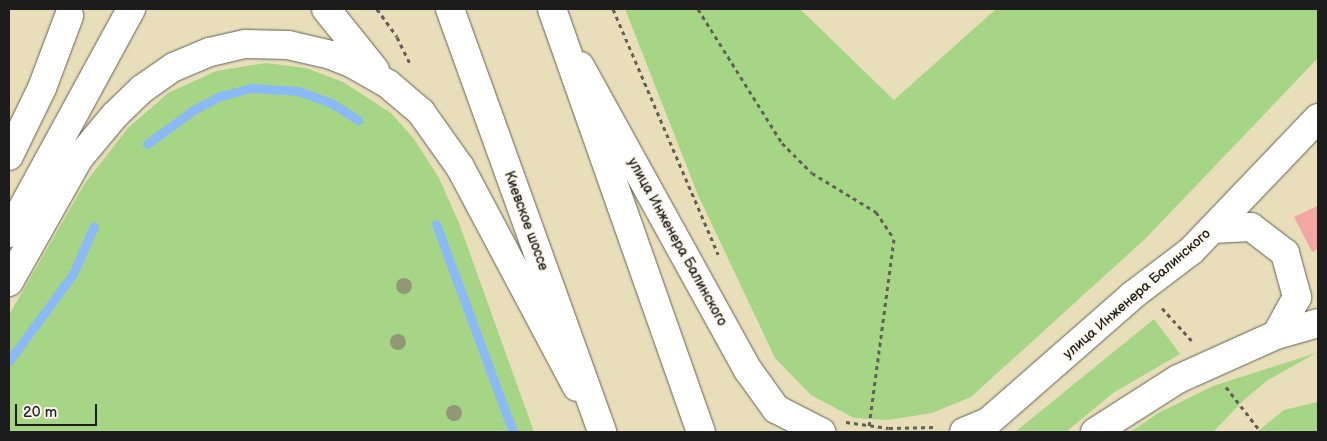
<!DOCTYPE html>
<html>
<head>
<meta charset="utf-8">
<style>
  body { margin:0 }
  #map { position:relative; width:1327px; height:441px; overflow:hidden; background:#e8dfba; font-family:"Balsamiq Sans",sans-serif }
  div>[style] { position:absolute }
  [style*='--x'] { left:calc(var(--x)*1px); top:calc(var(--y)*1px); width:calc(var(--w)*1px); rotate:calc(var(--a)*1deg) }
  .green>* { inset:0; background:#a6d685 }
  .stream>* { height:9px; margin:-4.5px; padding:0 4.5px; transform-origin:4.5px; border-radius:4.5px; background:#8ab9f5 }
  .building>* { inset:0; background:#f2a7a4 }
  .path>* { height:3px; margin-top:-1.5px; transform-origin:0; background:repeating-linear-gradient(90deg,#636053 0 4px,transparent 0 8px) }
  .roads { filter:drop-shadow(0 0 1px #636053) drop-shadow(0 0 1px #636053) }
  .minor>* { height:28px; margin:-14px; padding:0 14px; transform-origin:14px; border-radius:14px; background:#fff }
  .major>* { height:28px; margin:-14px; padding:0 14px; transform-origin:14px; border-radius:14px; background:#fff }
  .highway>* { height:28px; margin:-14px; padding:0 14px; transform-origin:14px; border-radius:14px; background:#fff }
  .trees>* { width:16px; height:16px; margin:-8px; border-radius:50%; background:#929877 }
  span { translate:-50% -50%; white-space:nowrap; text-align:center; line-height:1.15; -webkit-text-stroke:4px #fbf7ec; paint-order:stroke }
  .street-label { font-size:14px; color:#1c1c1c }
  .frame { position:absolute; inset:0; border:10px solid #1c1c1c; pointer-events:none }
  .scale { position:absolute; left:15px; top:404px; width:82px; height:22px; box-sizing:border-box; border:2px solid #1c1c1c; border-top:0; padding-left:6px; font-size:15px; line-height:18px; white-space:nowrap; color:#1c1c1c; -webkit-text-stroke:4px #fbf7ec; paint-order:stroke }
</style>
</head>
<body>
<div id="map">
  <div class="green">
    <div style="clip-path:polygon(625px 9px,800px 9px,894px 100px,996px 9px,1318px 9px,1318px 58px,1145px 239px,971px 397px,932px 413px,888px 420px,854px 418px,811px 395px,775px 358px,698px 195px)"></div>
    <div style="clip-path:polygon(266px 63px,306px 68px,343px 82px,391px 113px,414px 139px,439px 178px,459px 223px,534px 432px,9px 432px,9px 315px,85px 183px,128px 128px,168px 93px,216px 71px)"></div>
    <div style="clip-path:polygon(1154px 319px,1180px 354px,1113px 393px,1066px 432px,1015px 432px)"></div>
    <div style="clip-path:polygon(1316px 353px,1268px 380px,1245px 399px,1213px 432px,1130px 432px,1160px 412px,1213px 386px)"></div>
    <div style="clip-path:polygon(1318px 402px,1318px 432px,1257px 432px,1284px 410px)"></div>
  </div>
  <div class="stream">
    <div style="--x:147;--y:144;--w:59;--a:-36.1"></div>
    <div style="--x:195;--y:109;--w:29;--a:-27"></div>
    <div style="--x:221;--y:96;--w:30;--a:-15"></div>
    <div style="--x:250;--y:88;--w:48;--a:3.6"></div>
    <div style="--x:298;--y:91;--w:37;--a:20"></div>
    <div style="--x:333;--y:104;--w:30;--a:33"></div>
    <div style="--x:436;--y:224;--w:222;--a:69.7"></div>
    <div style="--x:9;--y:361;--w:108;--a:-53.7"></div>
    <div style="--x:73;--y:274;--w:52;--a:-66.4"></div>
  </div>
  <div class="building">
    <div style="clip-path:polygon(1317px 206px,1318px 249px,1312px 252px,1294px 217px)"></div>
  </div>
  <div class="path">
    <div style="--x:377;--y:9;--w:34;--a:54"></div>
    <div style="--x:397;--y:37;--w:30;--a:64"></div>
    <div style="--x:613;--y:9;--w:267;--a:66.8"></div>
    <div style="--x:698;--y:9;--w:158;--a:57.9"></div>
    <div style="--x:782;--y:143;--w:42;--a:45"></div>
    <div style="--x:812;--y:173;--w:75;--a:31.4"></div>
    <div style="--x:876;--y:212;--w:32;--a:56"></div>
    <div style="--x:894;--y:239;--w:189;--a:97.6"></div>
    <div style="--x:1162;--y:308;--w:46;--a:47.6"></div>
    <div style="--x:1226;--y:387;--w:57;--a:52.1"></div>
    <div style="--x:846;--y:422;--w:43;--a:7.9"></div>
    <div style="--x:889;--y:428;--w:48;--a:-1.2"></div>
  </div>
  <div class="roads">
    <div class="minor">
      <div style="--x:580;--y:66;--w:347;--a:61.1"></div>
      <div style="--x:748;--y:370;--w:48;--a:54.3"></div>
      <div style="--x:776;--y:409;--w:51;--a:27.1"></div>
      <div style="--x:1212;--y:229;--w:39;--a:-3"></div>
      <div style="--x:1251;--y:227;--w:43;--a:37.4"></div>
      <div style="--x:1285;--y:253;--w:46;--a:74.7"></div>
      <div style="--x:1297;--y:297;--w:43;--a:118.9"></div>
      <div style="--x:964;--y:432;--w:26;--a:-23"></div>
      <div style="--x:988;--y:422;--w:193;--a:-41.2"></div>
      <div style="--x:1133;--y:295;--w:73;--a:-37.2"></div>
      <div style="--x:1191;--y:251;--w:184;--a:-46.3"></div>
      <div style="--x:1095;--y:432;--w:98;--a:-32.6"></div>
      <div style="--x:1178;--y:379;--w:107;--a:-24.2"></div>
      <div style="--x:1276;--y:335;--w:44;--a:-15.9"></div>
    </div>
    <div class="major">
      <div style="--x:326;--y:9;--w:78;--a:51.2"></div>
      <div style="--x:9;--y:156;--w:76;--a:-64.1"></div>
      <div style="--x:42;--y:88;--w:77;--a:-69.4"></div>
      <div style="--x:9;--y:233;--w:255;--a:-61.4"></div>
      <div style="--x:9;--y:282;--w:142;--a:-60.6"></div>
      <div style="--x:79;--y:158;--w:56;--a:-50.1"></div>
      <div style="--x:115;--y:115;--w:37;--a:-44"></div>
      <div style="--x:142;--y:89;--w:39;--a:-35"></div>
      <div style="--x:174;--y:67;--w:39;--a:-23"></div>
      <div style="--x:210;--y:52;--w:37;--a:-13"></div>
      <div style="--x:246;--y:44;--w:42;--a:1.4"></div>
      <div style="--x:288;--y:45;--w:44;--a:13.1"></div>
      <div style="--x:331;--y:55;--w:24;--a:22"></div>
      <div style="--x:353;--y:64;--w:40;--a:29.7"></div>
      <div style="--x:388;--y:84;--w:43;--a:40.3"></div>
      <div style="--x:421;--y:112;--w:67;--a:54.7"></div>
      <div style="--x:460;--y:167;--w:249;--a:62"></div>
    </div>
    <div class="highway">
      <div style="--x:450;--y:9;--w:449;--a:70.2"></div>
      <div style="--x:552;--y:9;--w:448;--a:70.6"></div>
    </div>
  </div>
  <div class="trees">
    <div style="left:404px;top:286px"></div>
    <div style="left:398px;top:342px"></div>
    <div style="left:454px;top:413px"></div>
  </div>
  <div class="street-label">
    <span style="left:526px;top:221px;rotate:70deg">Киевское шоссе</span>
    <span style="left:677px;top:242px;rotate:61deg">улица Инженера Балинского</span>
    <span style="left:1137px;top:294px;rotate:-41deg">улица Инженера Балинского</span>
  </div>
  <div class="frame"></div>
  <div class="scale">20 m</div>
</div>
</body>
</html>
